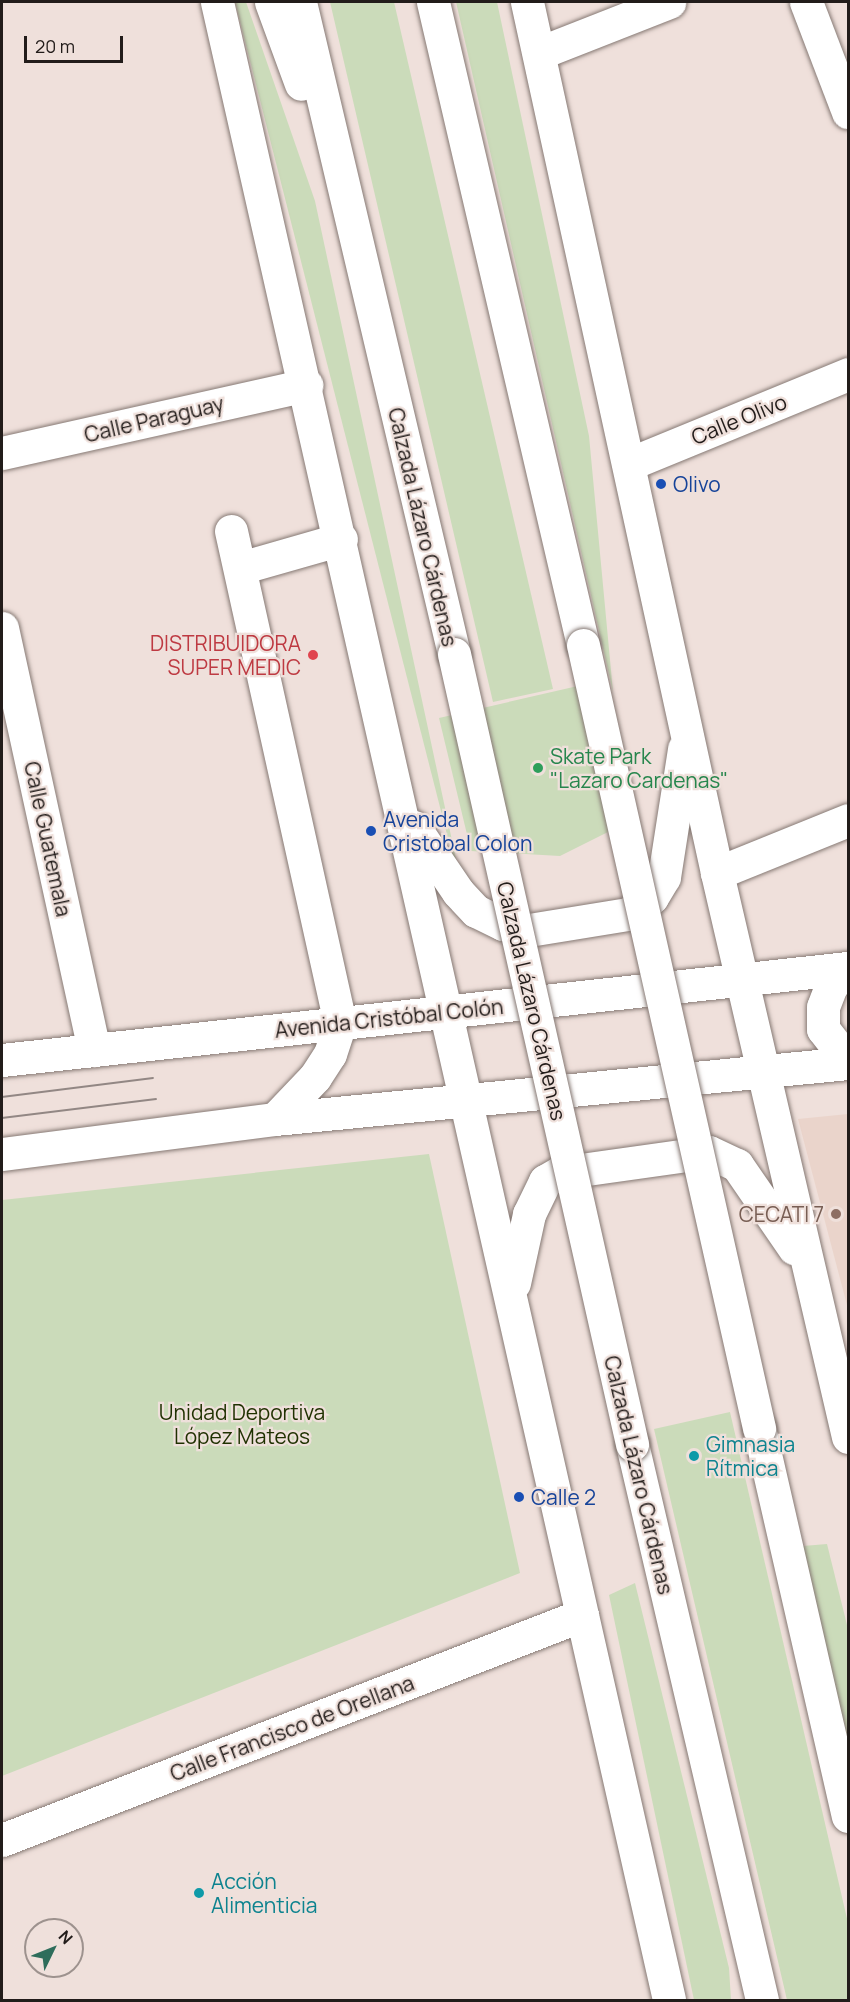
<!DOCTYPE html>
<html>
<head>
<meta charset="utf-8">
<style>
  body { margin:0 }
  #map { position:relative; width:850px; height:2002px; overflow:hidden; background:#efe0db; font-family:Manrope,sans-serif }
  div>[style] { position:absolute }
  [style*='--x'] { left:calc(var(--x)*1px); top:calc(var(--y)*1px); width:calc(var(--w)*1px); rotate:calc(var(--a)*1deg) }
  .built>* { inset:0; background:#ead4cb }
  .green>* { inset:0; background:#cbdbba }
  .roads { filter:drop-shadow(0 0 2px #867974) drop-shadow(0 0 2px #867974) }
  .minor>* { height:33px; margin:-16.5px; padding:0 16.5px; transform-origin:16.5px; border-radius:16.5px; background:#fff }
  .major>* { height:33px; margin:-16.5px; padding:0 16.5px; transform-origin:16.5px; border-radius:16.5px; background:#fff }
  .highway>* { height:33px; margin:-16.5px; padding:0 16.5px; transform-origin:16.5px; border-radius:16.5px; background:#fff }
  .tram>* { height:1.5px; margin:-0.75px; padding:0 0.75px; transform-origin:0.75px; border-radius:0.75px; background:#928784 }
  .bridges { filter:drop-shadow(0 0 2px #867974) drop-shadow(0 0 2px #867974) }
  .highway-bridge>* { height:33px; margin:-16.5px; padding:0 16.5px; transform-origin:16.5px; border-radius:16.5px; background:#fff }
  .dots>* { width:16px; height:16px; translate:-50% -50%; box-sizing:border-box; border:3px solid #efe0db; border-radius:50% }
  span { translate:-50% -50%; white-space:nowrap; text-align:center; line-height:1.15; -webkit-text-stroke:4.5px #efe0db; paint-order:stroke }
  .street-label { font-size:21px; color:#221c1a }
  .transit-label { font-size:21px; color:#164399 }
  .left { translate:0 -50%; text-align:left }
  .health-label { font-size:21px; color:#be3a42 }
  .right { translate:-100% -50%; text-align:right }
  .leisure-label { font-size:21px; color:#27864d }
  .education-label { font-size:21px; color:#785e54 }
  .park-label { font-size:21px; color:#1f3100 }
  .culture-label { font-size:21px; color:#0d838f }
  .frame { position:absolute; inset:0; border:3px solid #221c1a; pointer-events:none }
  .north { position:absolute; left:24px; top:1918px; width:60px; height:60px; box-sizing:border-box; background:#efe0db; border:2px solid #9d928e; border-radius:50%; rotate:47deg; font-size:16px; font-weight:700; line-height:24px; text-align:center; color:#221c1a }
  .north::after { content:''; display:block; margin:auto; width:21px; height:27px; background:#2e6d5b; clip-path:polygon(50% 0,100% 100%,50% 72%,0 100%) }
  .scale { position:absolute; left:24px; top:36px; width:99px; height:27px; box-sizing:border-box; border:3px solid #221c1a; border-top:0; padding-left:8px; font-size:18px; line-height:21px; white-space:nowrap; color:#221c1a; -webkit-text-stroke:4px #efe0db; paint-order:stroke }
</style>
</head>
<body>
<div id="map">
  <div class="built">
    <div style="clip-path:polygon(848px 1114px,848px 1309px,798px 1119px)"></div>
  </div>
  <div class="green">
    <div style="clip-path:polygon(235px 2px,246px 2px,315px 201px,471px 929px)"></div>
    <div style="clip-path:polygon(330px 2px,394px 2px,553px 689px,493px 702px)"></div>
    <div style="clip-path:polygon(456px 2px,497px 2px,589px 436px,613px 692px)"></div>
    <div style="clip-path:polygon(604px 680px,636px 818px,560px 856px,471px 851px,439px 718px)"></div>
    <div style="clip-path:polygon(429px 1154px,520px 1573px,2px 1776px,2px 1200px)"></div>
    <div style="clip-path:polygon(730px 1412px,848px 1923px,848px 2000px,787px 2000px,654px 1429px)"></div>
    <div style="clip-path:polygon(827px 1544px,848px 1629px,848px 1741px,803px 1546px)"></div>
    <div style="clip-path:polygon(635px 1583px,729px 1968px,731px 2000px,694px 2000px,609px 1595px)"></div>
  </div>
  <div class="roads">
    <div class="minor">
      <div style="--x:806;--y:2;--w:118;--a:69.1"></div>
      <div style="--x:539;--y:53;--w:140;--a:-21.4"></div>
      <div style="--x:2;--y:453;--w:312;--a:-12.6"></div>
      <div style="--x:629;--y:464;--w:237;--a:-22.3"></div>
      <div style="--x:231;--y:531;--w:504;--a:77.51"></div>
      <div style="--x:240;--y:568;--w:105;--a:-16"></div>
      <div style="--x:2;--y:628;--w:432;--a:77.7"></div>
      <div style="--x:717;--y:873;--w:141;--a:-22"></div>
      <div style="--x:2;--y:1840;--w:622;--a:-21.2"></div>
    </div>
    <div class="major">
      <div style="--x:217;--y:2;--w:2048;--a:77.25"></div>
      <div style="--x:527;--y:2;--w:891;--a:77.69"></div>
      <div style="--x:717;--y:873;--w:579;--a:76.92"></div>
      <div style="--x:414;--y:827;--w:78;--a:55.9"></div>
      <div style="--x:458;--y:892;--w:26;--a:47"></div>
      <div style="--x:476;--y:911;--w:30;--a:26"></div>
      <div style="--x:503;--y:924;--w:27;--a:13"></div>
      <div style="--x:529;--y:930;--w:100;--a:-9.2"></div>
      <div style="--x:628;--y:914;--w:29;--a:-35"></div>
      <div style="--x:652;--y:897;--w:23;--a:-59"></div>
      <div style="--x:664;--y:877;--w:130;--a:-81.1"></div>
      <div style="--x:845;--y:969;--w:22;--a:129"></div>
      <div style="--x:831;--y:986;--w:22;--a:111"></div>
      <div style="--x:823;--y:1007;--w:22;--a:90"></div>
      <div style="--x:823;--y:1029;--w:41;--a:52"></div>
      <div style="--x:2;--y:1060;--w:851;--a:-6.21"></div>
      <div style="--x:275;--y:1119;--w:58;--a:-46.4"></div>
      <div style="--x:315;--y:1077;--w:27;--a:-57"></div>
      <div style="--x:330;--y:1054;--w:33;--a:-72"></div>
      <div style="--x:2;--y:1154;--w:275;--a:-7.3"></div>
      <div style="--x:275;--y:1119;--w:576;--a:-5.58"></div>
      <div style="--x:514;--y:1283;--w:71;--a:-77.7"></div>
      <div style="--x:529;--y:1214;--w:37;--a:-64"></div>
      <div style="--x:545;--y:1181;--w:16;--a:-30"></div>
      <div style="--x:559;--y:1173;--w:151;--a:-8"></div>
      <div style="--x:709;--y:1152;--w:31;--a:25"></div>
      <div style="--x:737;--y:1165;--w:101;--a:55.5"></div>
    </div>
    <div class="highway">
      <div style="--x:271;--y:2;--w:87;--a:69.9"></div>
      <div style="--x:300;--y:2;--w:670;--a:76.71"></div>
      <div style="--x:433;--y:2;--w:660;--a:76.87"></div>
      <div style="--x:759;--y:1428;--w:398;--a:77.1"></div>
      <div style="--x:632;--y:1444;--w:571;--a:76.84"></div>
    </div>
  </div>
  <div class="tram">
    <div style="--x:2;--y:1097;--w:152;--a:-7.2"></div>
    <div style="--x:2;--y:1118;--w:155;--a:-7"></div>
  </div>
  <div class="bridges">
    <div class="highway-bridge">
      <div style="--x:583;--y:645;--w:803;--a:77.33"></div>
      <div style="--x:454;--y:654;--w:810;--a:77.3"></div>
    </div>
  </div>
  <div class="dots">
    <div style="left:661px;top:484px;background:#1a4fb4"></div>
    <div style="left:313px;top:655px;background:#e0444e"></div>
    <div style="left:538px;top:768px;background:#2e9e5b"></div>
    <div style="left:371px;top:831px;background:#1a4fb4"></div>
    <div style="left:836px;top:1214px;background:#8d6e63"></div>
    <div style="left:694px;top:1456px;background:#0f9aa8"></div>
    <div style="left:519px;top:1497px;background:#1a4fb4"></div>
    <div style="left:199px;top:1893px;background:#0f9aa8"></div>
  </div>
  <div class="street-label">
    <span style="left:154px;top:419px;rotate:-13deg">Calle Paraguay</span>
    <span style="left:739px;top:419px;rotate:-22deg">Calle Olivo</span>
    <span style="left:423px;top:527px;rotate:77deg">Calzada Lázaro Cárdenas</span>
    <span style="left:48px;top:839px;rotate:78deg">Calle Guatemala</span>
    <span style="left:532px;top:1001px;rotate:77deg">Calzada Lázaro Cárdenas</span>
    <span style="left:389px;top:1018px;rotate:-6deg">Avenida Cristóbal Colón</span>
    <span style="left:639px;top:1475px;rotate:77deg">Calzada Lázaro Cárdenas</span>
    <span style="left:292px;top:1728px;rotate:-21deg">Calle Francisco de Orellana</span>
  </div>
  <div class="transit-label">
    <span class="left" style="left:673px;top:484px">Olivo</span>
    <span class="left" style="left:383px;top:831px">Avenida<br>Cristobal Colon</span>
    <span class="left" style="left:531px;top:1497px">Calle 2</span>
  </div>
  <div class="health-label">
    <span class="right" style="left:301px;top:655px">DISTRIBUIDORA<br>SUPER MEDIC</span>
  </div>
  <div class="leisure-label">
    <span class="left" style="left:550px;top:768px">Skate Park<br>"Lazaro Cardenas"</span>
  </div>
  <div class="education-label">
    <span class="right" style="left:824px;top:1214px">CECATI 7</span>
  </div>
  <div class="park-label">
    <span style="left:242px;top:1424px">Unidad Deportiva<br>López Mateos</span>
  </div>
  <div class="culture-label">
    <span class="left" style="left:706px;top:1456px">Gimnasia<br>Rítmica</span>
    <span class="left" style="left:211px;top:1893px">Acción<br>Alimenticia</span>
  </div>
  <div class="frame"></div>
  <div class="north">N</div>
  <div class="scale">20 m</div>
</div>
</body>
</html>
